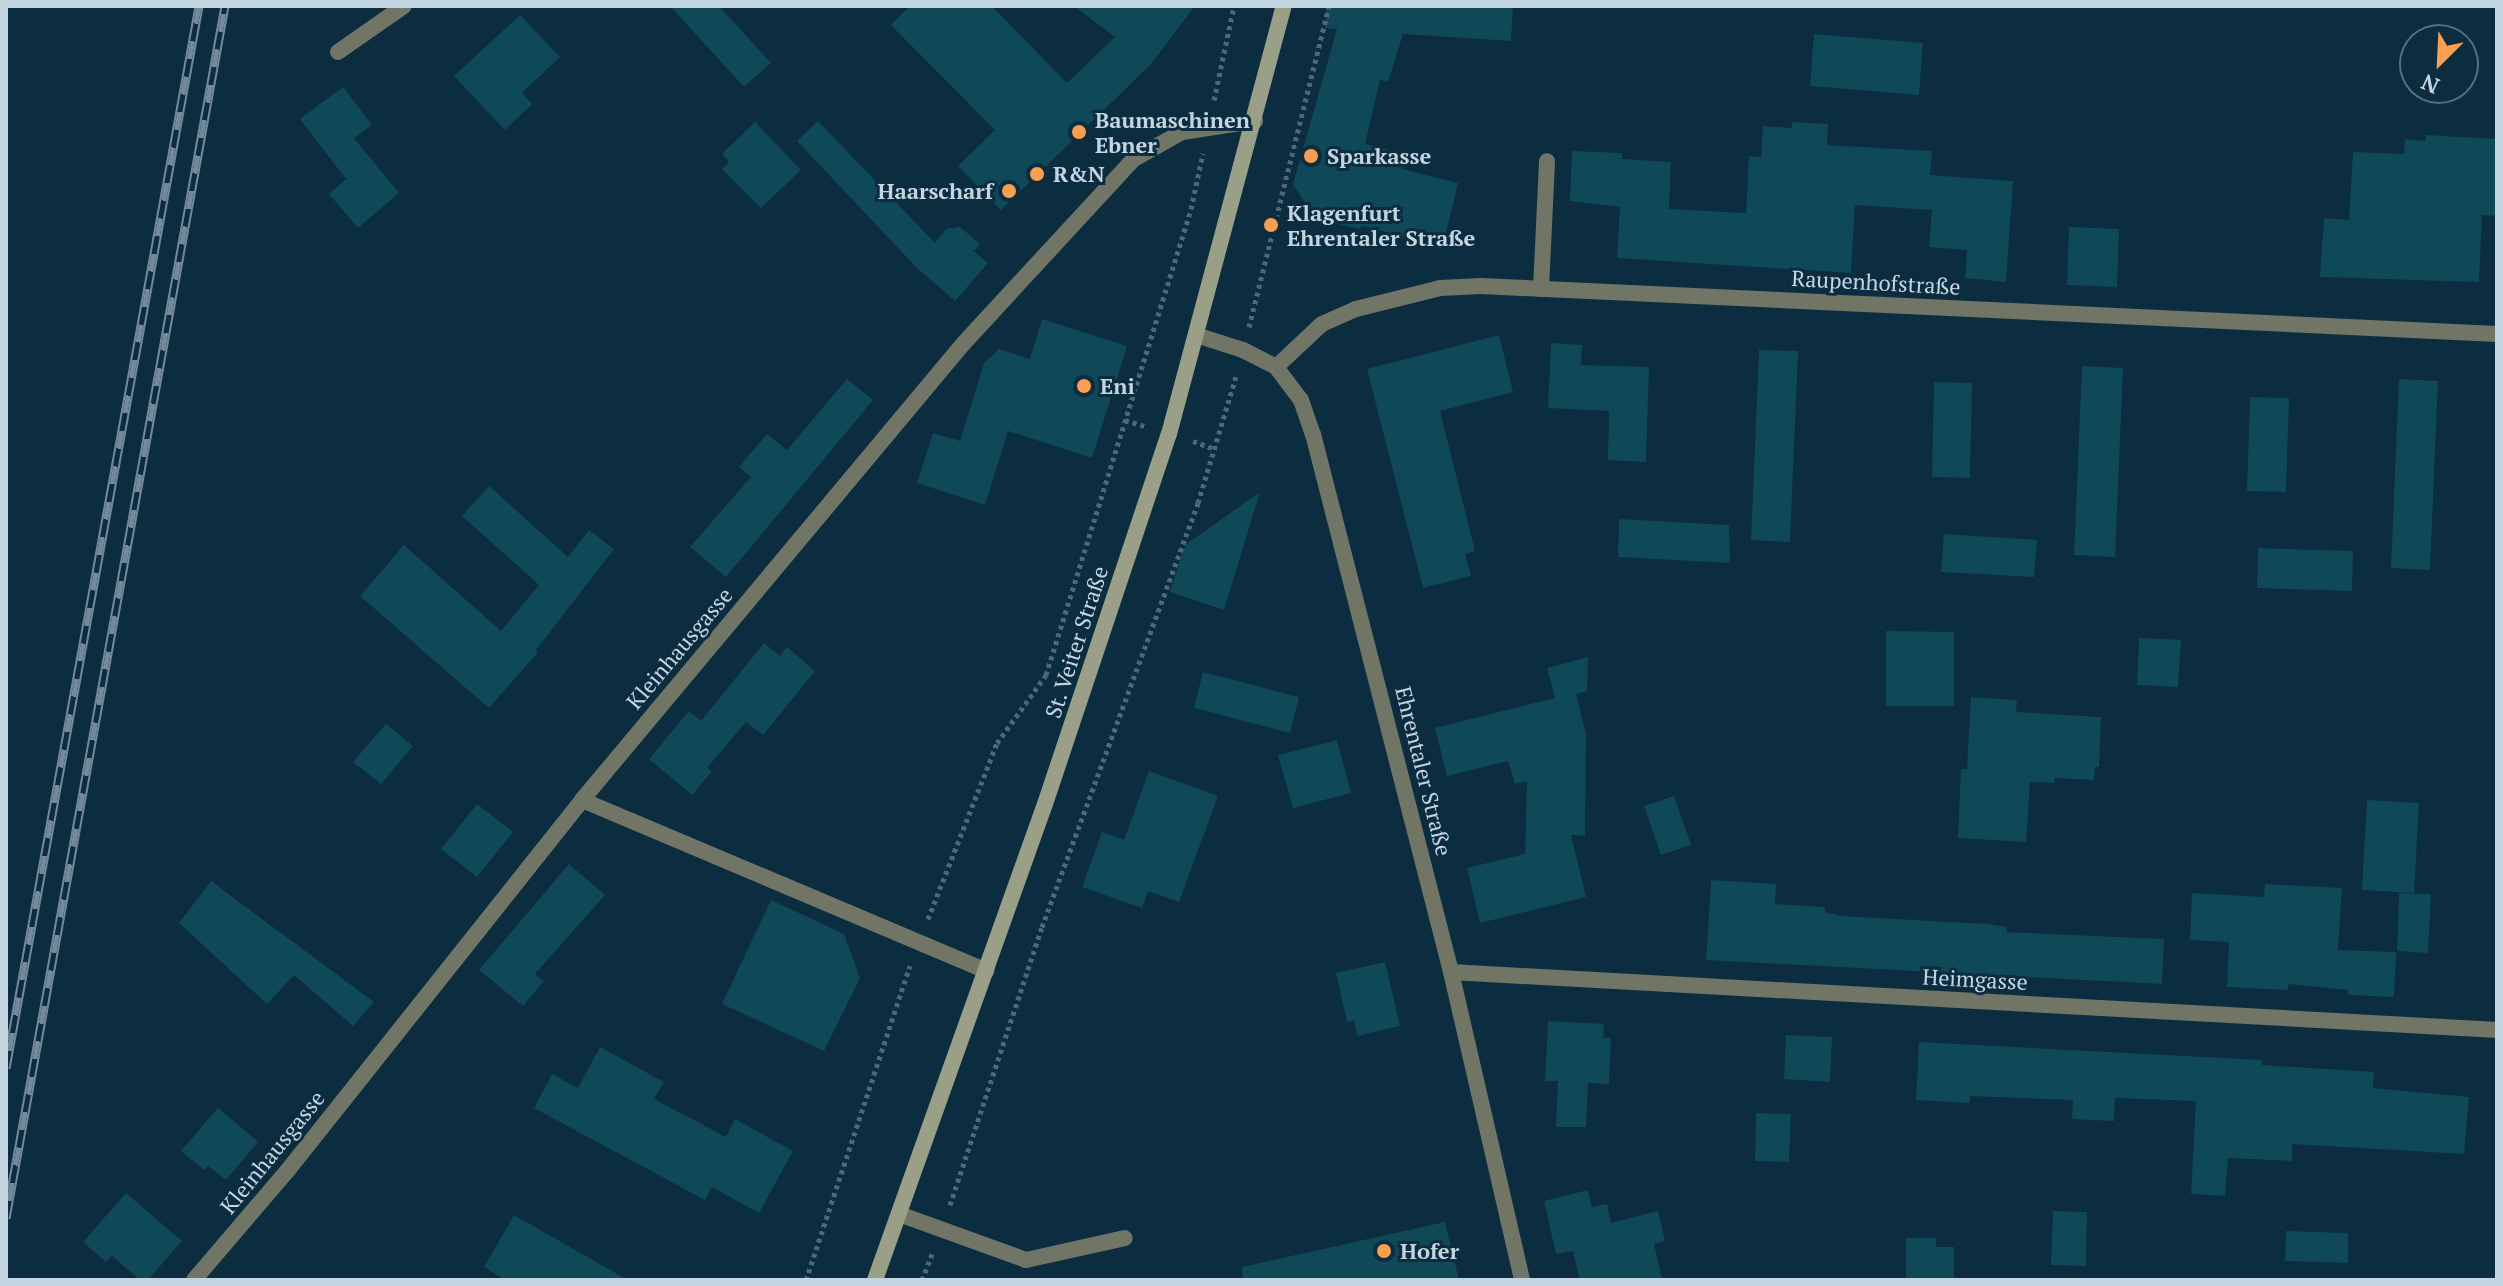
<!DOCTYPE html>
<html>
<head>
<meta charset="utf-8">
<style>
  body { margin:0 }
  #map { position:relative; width:2503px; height:1286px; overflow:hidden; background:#0c2c3f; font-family:"PT Serif",serif }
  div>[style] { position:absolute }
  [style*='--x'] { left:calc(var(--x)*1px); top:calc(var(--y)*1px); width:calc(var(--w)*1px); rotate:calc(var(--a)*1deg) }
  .building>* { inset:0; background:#0f4857 }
  .path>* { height:5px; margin-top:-2.5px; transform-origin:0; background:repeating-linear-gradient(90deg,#4e6879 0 4px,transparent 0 8px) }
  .lane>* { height:16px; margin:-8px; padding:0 8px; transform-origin:8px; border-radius:8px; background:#717566 }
  .street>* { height:16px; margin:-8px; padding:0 8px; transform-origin:8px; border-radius:8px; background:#717566 }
  .secondary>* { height:16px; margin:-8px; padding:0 8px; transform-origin:8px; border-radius:8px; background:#9aa088 }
  .rail>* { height:9px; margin-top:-4.5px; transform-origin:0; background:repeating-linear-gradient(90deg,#0c2c3f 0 18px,#738a9a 0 36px); box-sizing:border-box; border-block:2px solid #738a9a }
  .dots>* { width:22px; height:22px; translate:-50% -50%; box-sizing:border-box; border:4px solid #0c2c3f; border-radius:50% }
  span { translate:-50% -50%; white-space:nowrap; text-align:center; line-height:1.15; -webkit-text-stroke:6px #0c2c3f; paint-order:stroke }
  .poi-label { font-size:22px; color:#c4d5e2; font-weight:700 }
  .left { translate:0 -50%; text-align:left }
  .right { translate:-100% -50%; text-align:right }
  .street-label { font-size:22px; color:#c4d5e2 }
  .frame { position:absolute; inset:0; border:8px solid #c4d5e2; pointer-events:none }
  .north { position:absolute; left:2399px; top:24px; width:80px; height:80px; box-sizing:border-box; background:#0c2c3f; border:2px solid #567080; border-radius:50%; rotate:204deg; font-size:22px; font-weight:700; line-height:32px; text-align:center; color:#c4d5e2 }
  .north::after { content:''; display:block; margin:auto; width:28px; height:36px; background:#fa9f4f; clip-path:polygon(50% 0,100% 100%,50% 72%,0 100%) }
</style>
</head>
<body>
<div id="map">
  <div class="building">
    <div style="clip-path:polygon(670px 6px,719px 6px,771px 63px,744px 87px)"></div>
    <div style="clip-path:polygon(910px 6px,992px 6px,1067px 83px,1115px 37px,1074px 6px,1195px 6px,1151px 64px,1001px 210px,958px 166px,995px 130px,891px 25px)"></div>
    <div style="clip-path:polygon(1326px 6px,1513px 6px,1511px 41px,1403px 34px,1388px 82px,1380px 80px,1365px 144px,1406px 154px,1402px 169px,1458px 183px,1443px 246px,1362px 226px,1360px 229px,1315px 219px,1293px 184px,1337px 29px,1325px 28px)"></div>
    <div style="clip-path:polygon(520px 15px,560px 57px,522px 93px,532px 104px,505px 130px,454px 76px)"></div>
    <div style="clip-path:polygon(1814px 34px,1923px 43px,1919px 95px,1810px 86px)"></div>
    <div style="clip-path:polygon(343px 87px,372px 125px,354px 138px,399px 193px,358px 228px,329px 194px,346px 179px,300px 119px)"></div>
    <div style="clip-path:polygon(818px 121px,935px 243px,946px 229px,960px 227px,980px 244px,974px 251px,988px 263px,955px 301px,917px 268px,797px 141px)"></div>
    <div style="clip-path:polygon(755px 122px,801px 170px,761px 208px,722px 169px,729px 162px,722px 154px)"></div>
    <div style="clip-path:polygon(1792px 122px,1828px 124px,1827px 145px,1932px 151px,1930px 175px,2013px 181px,2006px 282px,1965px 278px,1967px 250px,1929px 247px,1932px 210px,1855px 205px,1851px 273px,1617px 258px,1620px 207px,1570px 201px,1572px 151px,1622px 153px,1622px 159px,1671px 162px,1669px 209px,1746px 213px,1749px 156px,1761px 157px,1763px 126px,1792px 128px)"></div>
    <div style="clip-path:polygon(2426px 135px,2497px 139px,2497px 216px,2482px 215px,2479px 282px,2320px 277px,2324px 218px,2349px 220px,2353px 152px,2404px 154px,2405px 139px,2426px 141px)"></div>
    <div style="clip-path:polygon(2069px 227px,2119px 229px,2117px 287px,2067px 285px)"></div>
    <div style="clip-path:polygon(1042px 319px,1127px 346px,1092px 458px,1008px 431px,985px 505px,917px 483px,933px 433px,960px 441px,984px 363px,999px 349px,1030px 359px)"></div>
    <div style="clip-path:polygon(1499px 335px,1513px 392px,1440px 411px,1475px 551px,1465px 554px,1471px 576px,1423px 588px,1367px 369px)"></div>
    <div style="clip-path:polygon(1551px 343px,1582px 345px,1581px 365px,1649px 367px,1646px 462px,1608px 460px,1609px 411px,1548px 408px)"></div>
    <div style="clip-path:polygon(1759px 350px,1798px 351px,1790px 542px,1751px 540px)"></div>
    <div style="clip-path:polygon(2082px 366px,2123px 368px,2115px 557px,2074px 555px)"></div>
    <div style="clip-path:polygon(847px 379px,873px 400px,726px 577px,690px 547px,751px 477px,739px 467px,767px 434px,787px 450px)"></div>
    <div style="clip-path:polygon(2399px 379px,2438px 381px,2430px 570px,2391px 568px)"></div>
    <div style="clip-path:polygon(1934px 382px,1972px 383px,1970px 478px,1932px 477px)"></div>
    <div style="clip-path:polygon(2250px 397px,2289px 398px,2286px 492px,2247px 491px)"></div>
    <div style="clip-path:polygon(489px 486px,568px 557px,589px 530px,614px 549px,536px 650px,538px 652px,489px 708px,360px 596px,404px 545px,501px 631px,539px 585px,462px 516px)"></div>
    <div style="clip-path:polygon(1260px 492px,1224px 610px,1170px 592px,1185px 545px)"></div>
    <div style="clip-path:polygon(1619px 519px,1729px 525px,1730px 563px,1618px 557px)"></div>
    <div style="clip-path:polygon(1944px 534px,2037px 540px,2034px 577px,1941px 572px)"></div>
    <div style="clip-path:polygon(2258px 548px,2353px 551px,2352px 591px,2257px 588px)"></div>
    <div style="clip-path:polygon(1886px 631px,1954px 632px,1954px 706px,1886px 706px)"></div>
    <div style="clip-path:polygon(2139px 638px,2181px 640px,2178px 687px,2137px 685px)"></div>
    <div style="clip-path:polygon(764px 643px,780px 656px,787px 647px,815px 671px,763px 735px,746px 722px,707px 768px,712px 771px,692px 795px,649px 759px,689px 711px,701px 721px)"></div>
    <div style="clip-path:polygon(1588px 657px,1587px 691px,1576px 694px,1586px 734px,1585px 836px,1571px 835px,1586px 897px,1480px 923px,1467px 868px,1525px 854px,1527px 781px,1515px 784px,1508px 761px,1447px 776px,1435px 728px,1555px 698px,1547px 668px)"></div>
    <div style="clip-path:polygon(1203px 672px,1299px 697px,1290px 733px,1194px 708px)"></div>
    <div style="clip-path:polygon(1971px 697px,2017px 700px,2016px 712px,2101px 717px,2099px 767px,2095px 767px,2094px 780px,2054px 778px,2054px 783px,2030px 782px,2026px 842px,1958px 838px,1961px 769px,1967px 769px)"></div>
    <div style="clip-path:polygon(386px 724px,413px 746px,381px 784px,353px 762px)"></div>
    <div style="clip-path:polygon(1337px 740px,1351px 793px,1293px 808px,1278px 755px)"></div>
    <div style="clip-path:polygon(1149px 771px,1218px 796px,1179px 902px,1148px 891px,1142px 908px,1082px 887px,1102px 832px,1124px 840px)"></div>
    <div style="clip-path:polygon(1674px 796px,1691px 845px,1661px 855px,1644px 806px)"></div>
    <div style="clip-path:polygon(2367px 800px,2419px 803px,2414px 893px,2362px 890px)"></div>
    <div style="clip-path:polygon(477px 804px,513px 832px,477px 877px,441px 849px)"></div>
    <div style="clip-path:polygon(569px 864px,605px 895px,535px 974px,544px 981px,523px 1006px,479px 970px)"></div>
    <div style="clip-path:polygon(1711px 880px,1776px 884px,1775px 904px,1825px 907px,1825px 912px,1841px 916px,1987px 924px,2007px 927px,2006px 932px,2164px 939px,2162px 984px,1706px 960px)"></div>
    <div style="clip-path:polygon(211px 881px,374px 1002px,353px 1026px,294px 975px,267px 1004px,179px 923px)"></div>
    <div style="clip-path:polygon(2265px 884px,2342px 888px,2338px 950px,2396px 952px,2394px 997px,2348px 995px,2348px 990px,2288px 984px,2288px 990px,2227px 987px,2229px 942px,2190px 940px,2192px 893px,2264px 897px)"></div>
    <div style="clip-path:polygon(2399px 893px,2431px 894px,2428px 953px,2397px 951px)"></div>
    <div style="clip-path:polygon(771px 900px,844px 934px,860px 978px,824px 1051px,722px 1004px)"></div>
    <div style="clip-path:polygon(1385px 962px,1400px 1026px,1357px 1036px,1354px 1020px,1347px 1022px,1336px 973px)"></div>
    <div style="clip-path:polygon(1548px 1021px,1604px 1024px,1603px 1038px,1611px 1038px,1609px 1084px,1588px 1083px,1586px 1127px,1556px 1127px,1558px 1081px,1545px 1081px)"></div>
    <div style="clip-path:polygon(1786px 1035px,1832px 1037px,1830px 1082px,1784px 1079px)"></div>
    <div style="clip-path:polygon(1919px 1042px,2262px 1060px,2262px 1065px,2374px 1072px,2373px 1088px,2469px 1097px,2464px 1154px,2292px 1144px,2292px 1161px,2228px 1158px,2225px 1196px,2191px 1194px,2196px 1101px,2115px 1098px,2114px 1121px,2072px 1119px,2073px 1100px,1970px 1096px,1970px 1103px,1916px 1100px)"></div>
    <div style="clip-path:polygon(600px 1047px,664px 1082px,654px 1099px,726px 1137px,735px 1119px,793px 1151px,759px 1213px,712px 1187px,705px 1200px,534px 1108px,552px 1074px,578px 1088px)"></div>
    <div style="clip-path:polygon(218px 1108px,258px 1142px,226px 1180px,208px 1166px,204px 1170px,181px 1151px)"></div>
    <div style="clip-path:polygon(1756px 1113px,1791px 1114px,1789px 1162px,1755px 1161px)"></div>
    <div style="clip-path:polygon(1588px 1190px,1592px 1207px,1607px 1204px,1611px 1223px,1658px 1211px,1665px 1241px,1654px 1244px,1662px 1280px,1580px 1280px,1573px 1251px,1556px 1254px,1544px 1201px)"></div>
    <div style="clip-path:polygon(126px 1193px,182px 1241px,148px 1280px,140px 1280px,112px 1256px,106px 1262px,83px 1242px)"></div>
    <div style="clip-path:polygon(2053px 1211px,2087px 1212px,2086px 1266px,2051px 1265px)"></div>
    <div style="clip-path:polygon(514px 1215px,628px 1280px,505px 1280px,484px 1267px)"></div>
    <div style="clip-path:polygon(1445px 1222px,1459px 1280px,1243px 1280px,1242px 1267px)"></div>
    <div style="clip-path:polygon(2286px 1231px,2348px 1233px,2348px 1263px,2285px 1261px)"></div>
    <div style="clip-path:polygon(1906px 1238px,1936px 1238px,1936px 1247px,1954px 1247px,1954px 1280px,1906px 1280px)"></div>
  </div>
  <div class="path">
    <div style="--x:1214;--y:100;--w:96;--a:-78"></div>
    <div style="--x:1249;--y:327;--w:331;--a:-76"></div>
    <div style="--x:1125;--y:420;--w:21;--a:17"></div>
    <div style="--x:1193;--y:441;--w:23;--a:20"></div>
    <div style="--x:928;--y:919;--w:189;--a:-68.6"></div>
    <div style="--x:997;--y:743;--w:84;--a:-54.2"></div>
    <div style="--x:1046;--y:675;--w:488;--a:-72.7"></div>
    <div style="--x:1191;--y:209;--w:57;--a:-77.9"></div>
    <div style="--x:950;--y:1205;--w:293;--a:-71.7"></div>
    <div style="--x:1042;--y:927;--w:452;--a:-69.8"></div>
    <div style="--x:1198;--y:503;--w:133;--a:-73.3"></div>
    <div style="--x:806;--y:1280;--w:331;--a:-71.7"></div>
    <div style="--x:922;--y:1280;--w:30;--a:-69"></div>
  </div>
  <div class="lane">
    <div style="--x:1541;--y:289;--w:128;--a:-87.3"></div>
    <div style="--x:582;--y:800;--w:439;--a:22.9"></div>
    <div style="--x:899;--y:1214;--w:135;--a:19.9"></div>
    <div style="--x:1026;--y:1260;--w:101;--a:-12.5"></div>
  </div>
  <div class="street">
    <div style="--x:338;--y:52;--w:80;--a:-34.9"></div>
    <div style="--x:1196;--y:335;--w:49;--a:17.7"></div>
    <div style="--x:1243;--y:350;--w:37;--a:27"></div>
    <div style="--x:1276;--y:367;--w:41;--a:52.9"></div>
    <div style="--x:1301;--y:400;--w:36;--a:71"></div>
    <div style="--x:1313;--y:434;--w:555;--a:75.61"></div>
    <div style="--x:1451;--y:972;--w:316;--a:77"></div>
    <div style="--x:1276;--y:367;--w:63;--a:-43.1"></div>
    <div style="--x:1322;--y:324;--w:37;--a:-24"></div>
    <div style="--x:1356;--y:309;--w:87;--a:-14"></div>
    <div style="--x:1440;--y:288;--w:41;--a:-2.8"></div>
    <div style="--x:1481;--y:286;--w:1017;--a:2.7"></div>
    <div style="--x:1451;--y:972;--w:1048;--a:3.17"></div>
    <div style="--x:194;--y:1280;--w:145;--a:-49.5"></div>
    <div style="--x:288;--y:1170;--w:473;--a:-51.5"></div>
    <div style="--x:582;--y:800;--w:594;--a:-50.12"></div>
    <div style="--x:963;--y:344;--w:252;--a:-47.3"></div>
    <div style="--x:1134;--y:159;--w:55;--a:-29.4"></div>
    <div style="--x:1182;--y:132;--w:74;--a:-8.6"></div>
  </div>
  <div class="secondary">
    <div style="--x:875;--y:1280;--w:505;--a:-70.35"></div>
    <div style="--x:1045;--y:804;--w:390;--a:-71.5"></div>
    <div style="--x:1169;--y:434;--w:443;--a:-75"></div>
  </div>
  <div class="rail">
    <div style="--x:6;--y:1068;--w:1079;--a:-79.7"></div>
    <div style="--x:6;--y:1218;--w:1232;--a:-79.76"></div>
  </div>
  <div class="dots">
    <div style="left:1079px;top:132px;background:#fa9f4f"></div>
    <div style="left:1311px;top:156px;background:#fa9f4f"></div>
    <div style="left:1037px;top:174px;background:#fa9f4f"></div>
    <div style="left:1009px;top:191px;background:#fa9f4f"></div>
    <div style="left:1271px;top:225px;background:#fa9f4f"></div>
    <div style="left:1084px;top:386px;background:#fa9f4f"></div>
    <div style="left:1384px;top:1251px;background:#fa9f4f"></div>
  </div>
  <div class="poi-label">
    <span class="left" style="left:1095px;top:132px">Baumaschinen<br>Ebner</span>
    <span class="left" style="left:1327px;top:156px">Sparkasse</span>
    <span class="left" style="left:1053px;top:174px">R&amp;N</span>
    <span class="right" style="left:993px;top:191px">Haarscharf</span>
    <span class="left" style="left:1287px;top:225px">Klagenfurt<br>Ehrentaler Straße</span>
    <span class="left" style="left:1100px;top:386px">Eni</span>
    <span class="left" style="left:1400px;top:1251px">Hofer</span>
  </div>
  <div class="street-label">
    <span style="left:1876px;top:282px;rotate:3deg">Raupenhofstraße</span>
    <span style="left:1076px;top:642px;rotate:-72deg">St. Veiter Straße</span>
    <span style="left:679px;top:648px;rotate:-50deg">Kleinhausgasse</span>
    <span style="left:1424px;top:771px;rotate:76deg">Ehrentaler Straße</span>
    <span style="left:1975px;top:979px;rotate:3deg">Heimgasse</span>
    <span style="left:272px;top:1152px;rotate:-51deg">Kleinhausgasse</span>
  </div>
  <div class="frame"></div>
  <div class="north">N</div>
</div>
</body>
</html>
